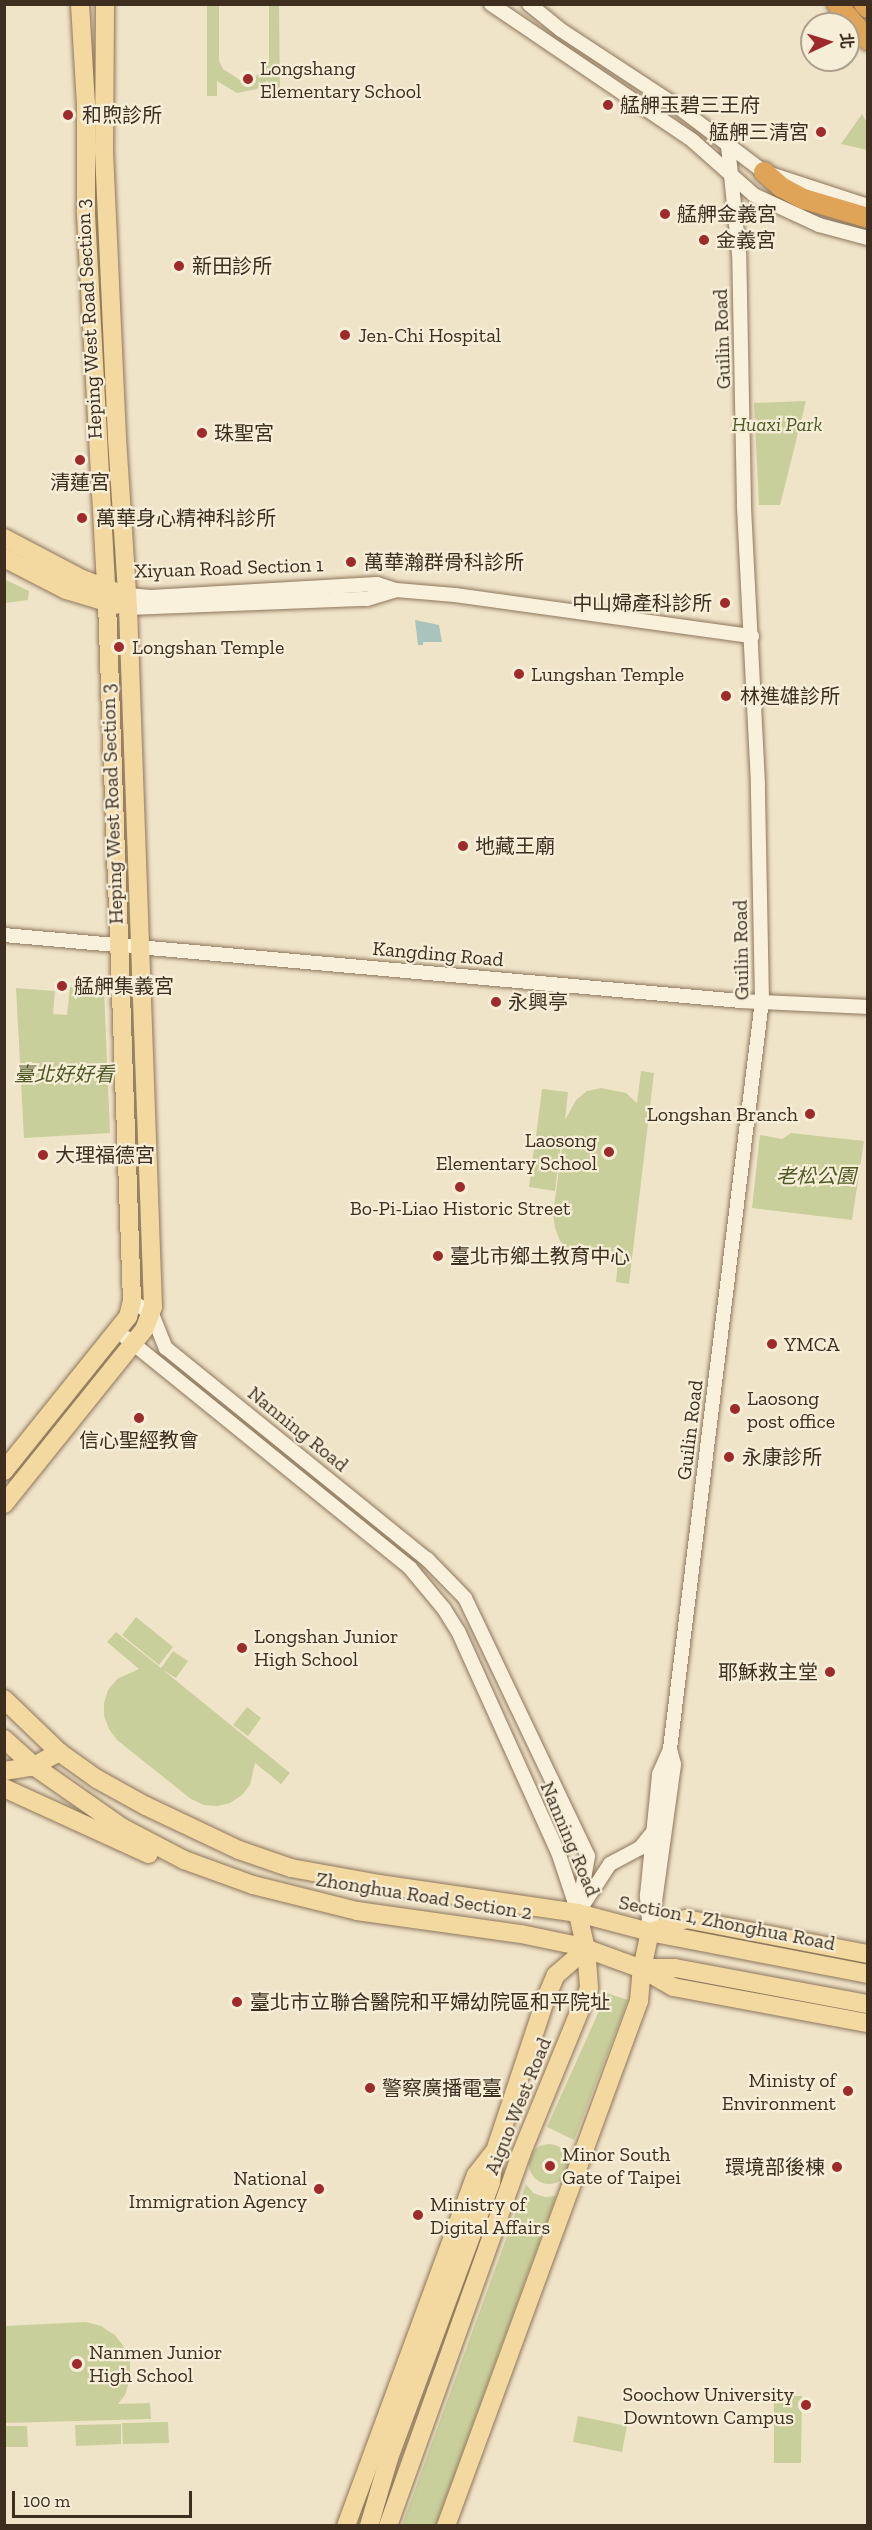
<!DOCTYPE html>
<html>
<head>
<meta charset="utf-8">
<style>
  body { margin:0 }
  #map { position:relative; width:872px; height:2530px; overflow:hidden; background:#f0e4c8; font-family:"Zilla Slab","Noto Sans TC",serif }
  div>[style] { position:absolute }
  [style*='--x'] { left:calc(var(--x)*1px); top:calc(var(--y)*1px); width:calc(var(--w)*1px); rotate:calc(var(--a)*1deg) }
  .green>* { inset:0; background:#c9cf9b }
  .round { border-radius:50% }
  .water>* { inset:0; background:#a9c4bc }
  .roads { filter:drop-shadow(0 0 2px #8d765c) drop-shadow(0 0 2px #8d765c) }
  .minor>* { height:14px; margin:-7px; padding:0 7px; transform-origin:7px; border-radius:7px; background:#faf1dc }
  .major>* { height:18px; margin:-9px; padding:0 9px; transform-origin:9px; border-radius:9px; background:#f3d9a0 }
  .highway>* { height:20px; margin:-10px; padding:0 10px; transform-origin:10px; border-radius:10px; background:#e0a458 }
  .dots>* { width:16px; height:16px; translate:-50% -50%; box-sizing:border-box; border:3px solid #f7eed8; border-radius:50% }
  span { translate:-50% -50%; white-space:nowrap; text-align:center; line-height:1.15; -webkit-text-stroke:4.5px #f7eed8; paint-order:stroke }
  .poi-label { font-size:20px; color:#3d2e20 }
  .left { translate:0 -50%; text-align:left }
  .right { translate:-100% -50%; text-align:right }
  .street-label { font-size:20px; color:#3d2e20 }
  .park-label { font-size:20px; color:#4d5a26; font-style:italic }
  .frame { position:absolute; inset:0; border:6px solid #3d2e20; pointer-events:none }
  .north { position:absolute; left:800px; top:12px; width:60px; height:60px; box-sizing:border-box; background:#f7eed8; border:2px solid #ada18e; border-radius:50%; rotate:86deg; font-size:16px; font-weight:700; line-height:24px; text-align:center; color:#3d2e20 }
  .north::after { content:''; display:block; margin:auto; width:21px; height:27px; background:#9e2a2b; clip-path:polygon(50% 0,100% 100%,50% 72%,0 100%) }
  .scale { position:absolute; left:12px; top:2491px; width:180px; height:27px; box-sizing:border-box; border:3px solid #3d2e20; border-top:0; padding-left:8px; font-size:18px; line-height:21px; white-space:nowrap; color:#3d2e20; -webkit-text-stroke:4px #f7eed8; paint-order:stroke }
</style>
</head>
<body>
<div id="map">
  <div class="green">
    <div style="clip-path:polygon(207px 5px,219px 5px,219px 61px,223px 69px,240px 80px,258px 75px,269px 61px,269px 5px,279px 5px,280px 93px,269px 94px,268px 80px,257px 89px,237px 93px,217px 81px,217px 96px,207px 96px)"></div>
    <div style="clip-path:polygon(862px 114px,867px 123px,867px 150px,841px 144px)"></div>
    <div style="clip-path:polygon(806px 401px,780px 505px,759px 505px,754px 403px)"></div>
    <div style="clip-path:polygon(4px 579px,29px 591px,28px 600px,5px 603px)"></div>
    <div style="clip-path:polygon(70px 987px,104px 990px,110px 1133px,24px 1138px,16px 988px,55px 991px,53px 1014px,67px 1015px)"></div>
    <div style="clip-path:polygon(641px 1071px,654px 1073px,629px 1284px,616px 1282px,619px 1251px,597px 1259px,583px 1258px,570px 1251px,560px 1241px,555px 1228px,553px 1214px,563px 1140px,536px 1136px,542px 1089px,568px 1092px,565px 1120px,576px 1100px,587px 1091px,601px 1088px,626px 1093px,637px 1103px)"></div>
    <div style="clip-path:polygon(791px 1133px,864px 1141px,852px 1220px,752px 1208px,760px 1135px,782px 1139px)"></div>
    <div style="clip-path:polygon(535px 1140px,561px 1143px,555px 1191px,529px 1187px)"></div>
    <div style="clip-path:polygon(136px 1617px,173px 1647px,159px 1665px,122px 1635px)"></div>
    <div style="clip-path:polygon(116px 1632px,161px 1668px,173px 1651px,188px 1661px,176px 1678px,163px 1670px,290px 1773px,281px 1784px,255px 1763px,250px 1785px,242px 1795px,230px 1803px,217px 1806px,204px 1805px,191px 1799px,117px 1740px,109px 1729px,104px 1716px,104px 1703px,108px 1690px,117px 1679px,139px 1669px,107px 1642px)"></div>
    <div style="clip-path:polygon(247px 1707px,261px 1718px,248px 1736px,233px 1725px)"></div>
    <div style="clip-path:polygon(607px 1993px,628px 2000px,574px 2140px,547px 2127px)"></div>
    <div class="round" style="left:529px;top:2144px;width:40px;height:40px"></div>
    <div style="clip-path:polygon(526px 2184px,533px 2193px,545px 2197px,556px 2196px,436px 2525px,402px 2525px)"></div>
    <div style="clip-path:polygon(86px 2322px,101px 2326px,115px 2335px,124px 2347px,130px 2362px,130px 2379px,125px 2395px,118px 2404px,150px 2403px,151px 2419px,5px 2423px,5px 2326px)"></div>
    <div style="clip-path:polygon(774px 2396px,802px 2396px,801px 2463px,774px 2463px)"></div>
    <div style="clip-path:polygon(578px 2416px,627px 2426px,622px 2452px,573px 2442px)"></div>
    <div style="clip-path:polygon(168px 2422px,169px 2443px,123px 2444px,122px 2423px)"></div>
    <div style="clip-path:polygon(121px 2424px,121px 2444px,76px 2446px,75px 2425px)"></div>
    <div style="clip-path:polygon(5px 2426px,27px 2426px,28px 2447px,5px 2447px)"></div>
  </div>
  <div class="water">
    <div style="clip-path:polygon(415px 620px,439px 625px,442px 642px,423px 642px,423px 645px,418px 645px)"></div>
  </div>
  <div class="roads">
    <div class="minor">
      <div style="--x:491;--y:4;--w:244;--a:34.1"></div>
      <div style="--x:693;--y:141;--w:81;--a:41.5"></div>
      <div style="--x:754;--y:195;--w:72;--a:24.8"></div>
      <div style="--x:819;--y:225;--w:51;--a:14.9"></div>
      <div style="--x:529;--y:4;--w:41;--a:39.1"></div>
      <div style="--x:561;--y:30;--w:140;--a:33.3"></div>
      <div style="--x:678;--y:107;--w:108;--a:37.1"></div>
      <div style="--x:764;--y:172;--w:109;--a:18.1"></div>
      <div style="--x:127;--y:595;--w:24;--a:5"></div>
      <div style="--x:151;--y:597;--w:226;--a:-3.3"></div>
      <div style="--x:377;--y:584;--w:20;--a:18"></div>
      <div style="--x:396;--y:590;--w:59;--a:4.8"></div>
      <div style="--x:455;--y:595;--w:300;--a:7.9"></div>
      <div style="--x:128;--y:608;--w:239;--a:-2.2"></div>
      <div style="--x:367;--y:599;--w:30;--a:-17"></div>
      <div style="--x:4;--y:935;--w:740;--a:5.12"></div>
      <div style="--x:741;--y:1001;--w:127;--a:2.7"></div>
      <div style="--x:132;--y:1301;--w:24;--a:33"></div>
      <div style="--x:152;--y:1314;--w:37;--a:68"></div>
      <div style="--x:166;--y:1348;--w:336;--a:39"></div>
      <div style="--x:427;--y:1559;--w:54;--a:45.7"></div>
      <div style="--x:465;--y:1598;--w:286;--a:64.5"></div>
      <div style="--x:588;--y:1856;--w:58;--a:100"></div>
      <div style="--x:125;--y:1337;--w:367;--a:39"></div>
      <div style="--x:410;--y:1568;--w:53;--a:50.3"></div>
      <div style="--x:444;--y:1609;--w:26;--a:58"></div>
      <div style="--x:458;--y:1631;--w:243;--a:65.7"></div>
      <div style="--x:558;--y:1852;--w:60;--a:71.6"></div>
      <div style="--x:581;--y:1908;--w:53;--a:-56.6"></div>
      <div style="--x:610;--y:1864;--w:34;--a:-28"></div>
      <div style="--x:640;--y:1848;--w:22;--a:-51"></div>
      <div style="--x:653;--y:1916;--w:153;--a:-82.1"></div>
      <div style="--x:674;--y:1764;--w:16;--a:-105"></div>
      <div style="--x:650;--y:1932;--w:37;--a:-95"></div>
      <div style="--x:647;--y:1895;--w:122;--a:-84.3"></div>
      <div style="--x:659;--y:1774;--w:27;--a:-66"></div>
      <div style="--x:670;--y:1749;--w:754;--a:-82.99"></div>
      <div style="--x:762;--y:1001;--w:217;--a:-91.1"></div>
      <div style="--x:758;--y:784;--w:280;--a:-92.9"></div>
      <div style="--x:744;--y:504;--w:250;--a:-91.1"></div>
      <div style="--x:739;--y:254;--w:110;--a:-95.8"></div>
    </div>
    <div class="major">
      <div style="--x:4;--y:538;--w:88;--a:27.7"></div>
      <div style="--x:82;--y:579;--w:36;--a:21"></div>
      <div style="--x:4;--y:558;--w:70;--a:27.3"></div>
      <div style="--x:66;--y:590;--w:52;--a:16.7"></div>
      <div style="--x:4;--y:1471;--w:198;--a:-51.2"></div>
      <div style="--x:128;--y:1317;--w:16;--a:-76"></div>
      <div style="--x:132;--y:1301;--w:698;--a:-92.05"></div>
      <div style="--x:107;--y:603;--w:394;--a:-93.1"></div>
      <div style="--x:86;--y:210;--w:105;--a:-90"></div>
      <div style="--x:86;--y:105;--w:101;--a:-93.4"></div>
      <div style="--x:4;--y:1504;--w:223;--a:-51.2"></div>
      <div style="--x:144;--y:1330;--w:25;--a:-69"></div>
      <div style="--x:153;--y:1307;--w:699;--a:-92.05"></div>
      <div style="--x:128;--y:608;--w:170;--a:-93.7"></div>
      <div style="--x:117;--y:438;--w:289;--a:-92.6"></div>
      <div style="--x:104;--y:149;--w:145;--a:-89.6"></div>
      <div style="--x:4;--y:1699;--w:76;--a:43.9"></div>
      <div style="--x:59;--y:1752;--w:47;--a:35.4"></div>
      <div style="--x:97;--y:1779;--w:56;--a:28.9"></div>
      <div style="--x:146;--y:1806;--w:103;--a:25.3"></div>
      <div style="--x:239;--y:1850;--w:55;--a:19.1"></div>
      <div style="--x:291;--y:1868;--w:89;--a:10.3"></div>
      <div style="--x:379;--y:1884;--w:201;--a:8.3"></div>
      <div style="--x:578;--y:1913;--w:74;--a:14.8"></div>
      <div style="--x:650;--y:1932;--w:222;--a:10.9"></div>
      <div style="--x:4;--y:1739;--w:40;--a:42"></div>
      <div style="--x:34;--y:1766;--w:108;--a:34.9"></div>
      <div style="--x:123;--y:1828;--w:69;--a:27.7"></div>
      <div style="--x:184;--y:1860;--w:73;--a:19.9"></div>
      <div style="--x:253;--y:1885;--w:107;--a:14"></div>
      <div style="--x:357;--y:1911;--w:166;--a:8"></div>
      <div style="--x:521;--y:1934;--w:59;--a:11.7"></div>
      <div style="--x:579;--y:1946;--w:67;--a:20.1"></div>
      <div style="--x:642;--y:1969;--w:36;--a:30"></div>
      <div style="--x:673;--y:1987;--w:198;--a:10.5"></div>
      <div style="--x:4;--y:1771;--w:30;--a:-9"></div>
      <div style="--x:34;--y:1766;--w:29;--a:-29"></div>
      <div style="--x:4;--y:1788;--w:159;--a:24.5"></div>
      <div style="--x:652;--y:1932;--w:36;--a:-21"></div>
      <div style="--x:686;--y:1919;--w:185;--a:10.9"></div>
      <div style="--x:644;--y:1968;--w:31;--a:0"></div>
      <div style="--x:675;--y:1968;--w:196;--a:10.6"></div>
      <div style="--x:346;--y:2526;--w:374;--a:-69.7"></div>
      <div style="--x:476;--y:2175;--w:29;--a:-52"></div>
      <div style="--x:369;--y:2526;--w:71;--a:-73.6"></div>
      <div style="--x:389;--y:2458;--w:294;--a:-69.7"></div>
      <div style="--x:491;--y:2182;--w:31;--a:-83"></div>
      <div style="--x:495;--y:2151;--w:161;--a:-71.6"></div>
      <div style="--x:546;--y:1998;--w:25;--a:-67"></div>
      <div style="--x:556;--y:1975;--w:40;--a:-41"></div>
      <div style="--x:388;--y:2526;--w:395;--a:-70.3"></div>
      <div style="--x:521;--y:2154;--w:179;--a:-67.7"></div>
      <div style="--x:589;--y:1988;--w:39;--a:-94"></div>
      <div style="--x:586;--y:1949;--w:37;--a:-103"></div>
      <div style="--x:446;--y:2526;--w:559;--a:-69.82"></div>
      <div style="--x:639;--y:2001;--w:32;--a:-85"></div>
      <div style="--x:642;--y:1969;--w:38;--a:-78"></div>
    </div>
    <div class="highway">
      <div style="--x:837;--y:4;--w:48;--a:49.3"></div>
      <div style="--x:864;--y:4;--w:6;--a:45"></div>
      <div style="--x:764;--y:172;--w:23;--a:41"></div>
      <div style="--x:781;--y:187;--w:26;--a:28"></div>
      <div style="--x:804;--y:199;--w:67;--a:16.5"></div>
    </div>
  </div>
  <div class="dots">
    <div style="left:248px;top:79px;background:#9e2a2b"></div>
    <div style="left:608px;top:105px;background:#9e2a2b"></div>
    <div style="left:68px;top:115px;background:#9e2a2b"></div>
    <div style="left:821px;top:132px;background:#9e2a2b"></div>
    <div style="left:665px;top:214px;background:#9e2a2b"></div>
    <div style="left:704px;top:240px;background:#9e2a2b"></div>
    <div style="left:179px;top:266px;background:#9e2a2b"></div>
    <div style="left:345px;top:335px;background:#9e2a2b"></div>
    <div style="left:202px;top:433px;background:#9e2a2b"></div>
    <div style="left:80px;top:460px;background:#9e2a2b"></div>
    <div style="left:82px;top:518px;background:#9e2a2b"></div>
    <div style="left:351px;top:562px;background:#9e2a2b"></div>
    <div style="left:725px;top:603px;background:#9e2a2b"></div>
    <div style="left:119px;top:647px;background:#9e2a2b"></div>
    <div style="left:519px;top:674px;background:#9e2a2b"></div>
    <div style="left:726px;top:696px;background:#9e2a2b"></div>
    <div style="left:463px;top:846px;background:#9e2a2b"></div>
    <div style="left:62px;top:986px;background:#9e2a2b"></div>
    <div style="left:496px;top:1002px;background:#9e2a2b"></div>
    <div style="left:810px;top:1114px;background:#9e2a2b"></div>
    <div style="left:609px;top:1152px;background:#9e2a2b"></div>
    <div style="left:43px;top:1155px;background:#9e2a2b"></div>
    <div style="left:460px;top:1187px;background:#9e2a2b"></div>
    <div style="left:438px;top:1256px;background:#9e2a2b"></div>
    <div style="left:772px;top:1344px;background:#9e2a2b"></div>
    <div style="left:735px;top:1409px;background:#9e2a2b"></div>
    <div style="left:139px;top:1418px;background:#9e2a2b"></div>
    <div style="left:729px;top:1457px;background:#9e2a2b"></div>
    <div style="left:242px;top:1648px;background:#9e2a2b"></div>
    <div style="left:830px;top:1672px;background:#9e2a2b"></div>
    <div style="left:237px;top:2002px;background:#9e2a2b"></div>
    <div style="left:370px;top:2088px;background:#9e2a2b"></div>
    <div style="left:848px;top:2091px;background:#9e2a2b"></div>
    <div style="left:550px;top:2166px;background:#9e2a2b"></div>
    <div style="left:837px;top:2167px;background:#9e2a2b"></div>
    <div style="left:319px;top:2189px;background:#9e2a2b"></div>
    <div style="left:418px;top:2215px;background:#9e2a2b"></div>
    <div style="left:77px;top:2364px;background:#9e2a2b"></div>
    <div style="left:806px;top:2405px;background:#9e2a2b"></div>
  </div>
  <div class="poi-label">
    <span class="left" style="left:260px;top:80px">Longshang<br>Elementary School</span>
    <span class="left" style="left:620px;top:105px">艋舺玉碧三王府</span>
    <span class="left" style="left:82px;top:115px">和煦診所</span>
    <span class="right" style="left:809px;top:132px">艋舺三清宮</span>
    <span class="left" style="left:677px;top:214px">艋舺金義宮</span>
    <span class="left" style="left:716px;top:240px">金義宮</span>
    <span class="left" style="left:192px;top:266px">新田診所</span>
    <span class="left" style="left:358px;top:335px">Jen-Chi Hospital</span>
    <span class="left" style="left:214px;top:433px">珠聖宮</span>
    <span style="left:80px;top:482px">清蓮宮</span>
    <span class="left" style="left:96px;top:518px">萬華身心精神科診所</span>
    <span class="left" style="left:364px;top:562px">萬華瀚群骨科診所</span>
    <span class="right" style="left:712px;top:603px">中山婦產科診所</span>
    <span class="left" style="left:132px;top:647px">Longshan Temple</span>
    <span class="left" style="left:531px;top:674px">Lungshan Temple</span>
    <span class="left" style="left:740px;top:696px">林進雄診所</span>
    <span class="left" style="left:475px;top:846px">地藏王廟</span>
    <span class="left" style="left:74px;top:986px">艋舺集義宮</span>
    <span class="left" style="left:508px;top:1002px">永興亭</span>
    <span class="right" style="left:798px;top:1114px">Longshan Branch</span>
    <span class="right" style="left:597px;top:1152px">Laosong<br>Elementary School</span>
    <span class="left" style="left:55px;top:1155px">大理福德宮</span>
    <span style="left:460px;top:1208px">Bo-Pi-Liao Historic Street</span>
    <span class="left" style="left:450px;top:1256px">臺北市鄉土教育中心</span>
    <span class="left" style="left:784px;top:1344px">YMCA</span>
    <span class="left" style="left:747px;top:1410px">Laosong<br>post office</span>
    <span style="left:139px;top:1440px">信心聖經教會</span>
    <span class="left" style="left:742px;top:1457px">永康診所</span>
    <span class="left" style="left:254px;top:1648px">Longshan Junior<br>High School</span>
    <span class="right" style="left:818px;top:1672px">耶穌救主堂</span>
    <span class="left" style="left:250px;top:2002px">臺北市立聯合醫院和平婦幼院區和平院址</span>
    <span class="right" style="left:836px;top:2092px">Ministy of<br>Environment</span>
    <span class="left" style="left:382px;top:2088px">警察廣播電臺</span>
    <span class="left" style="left:562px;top:2166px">Minor South<br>Gate of Taipei</span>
    <span class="right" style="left:825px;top:2167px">環境部後棟</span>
    <span class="right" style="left:307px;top:2190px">National<br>Immigration Agency</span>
    <span class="left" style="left:430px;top:2216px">Ministry of<br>Digital Affairs</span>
    <span class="left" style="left:89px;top:2364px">Nanmen Junior<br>High School</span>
    <span class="right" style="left:794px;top:2406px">Soochow University<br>Downtown Campus</span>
  </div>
  <div class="street-label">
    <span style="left:89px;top:319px;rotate:-93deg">Heping West Road Section 3</span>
    <span style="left:722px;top:339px;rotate:-92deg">Guilin Road</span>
    <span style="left:229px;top:568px;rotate:-2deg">Xiyuan Road Section 1</span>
    <span style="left:112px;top:804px;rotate:-92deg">Heping West Road Section 3</span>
    <span style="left:741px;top:950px;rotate:-91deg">Guilin Road</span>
    <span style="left:438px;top:954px;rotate:5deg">Kangding Road</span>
    <span style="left:298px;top:1429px;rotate:39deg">Nanning Road</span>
    <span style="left:690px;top:1430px;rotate:-83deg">Guilin Road</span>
    <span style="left:570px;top:1839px;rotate:67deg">Nanning Road</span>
    <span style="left:424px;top:1896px;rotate:9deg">Zhonghua Road Section 2</span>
    <span style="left:727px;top:1923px;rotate:11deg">Section 1, Zhonghua Road</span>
    <span style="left:518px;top:2106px;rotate:-68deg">Aiguo West Road</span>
  </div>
  <div class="park-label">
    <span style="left:777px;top:424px">Huaxi Park</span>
    <span style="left:64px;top:1074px">臺北好好看</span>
    <span style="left:816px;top:1176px">老松公園</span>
  </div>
  <div class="frame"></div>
  <div class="north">北</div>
  <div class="scale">100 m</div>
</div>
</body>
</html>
